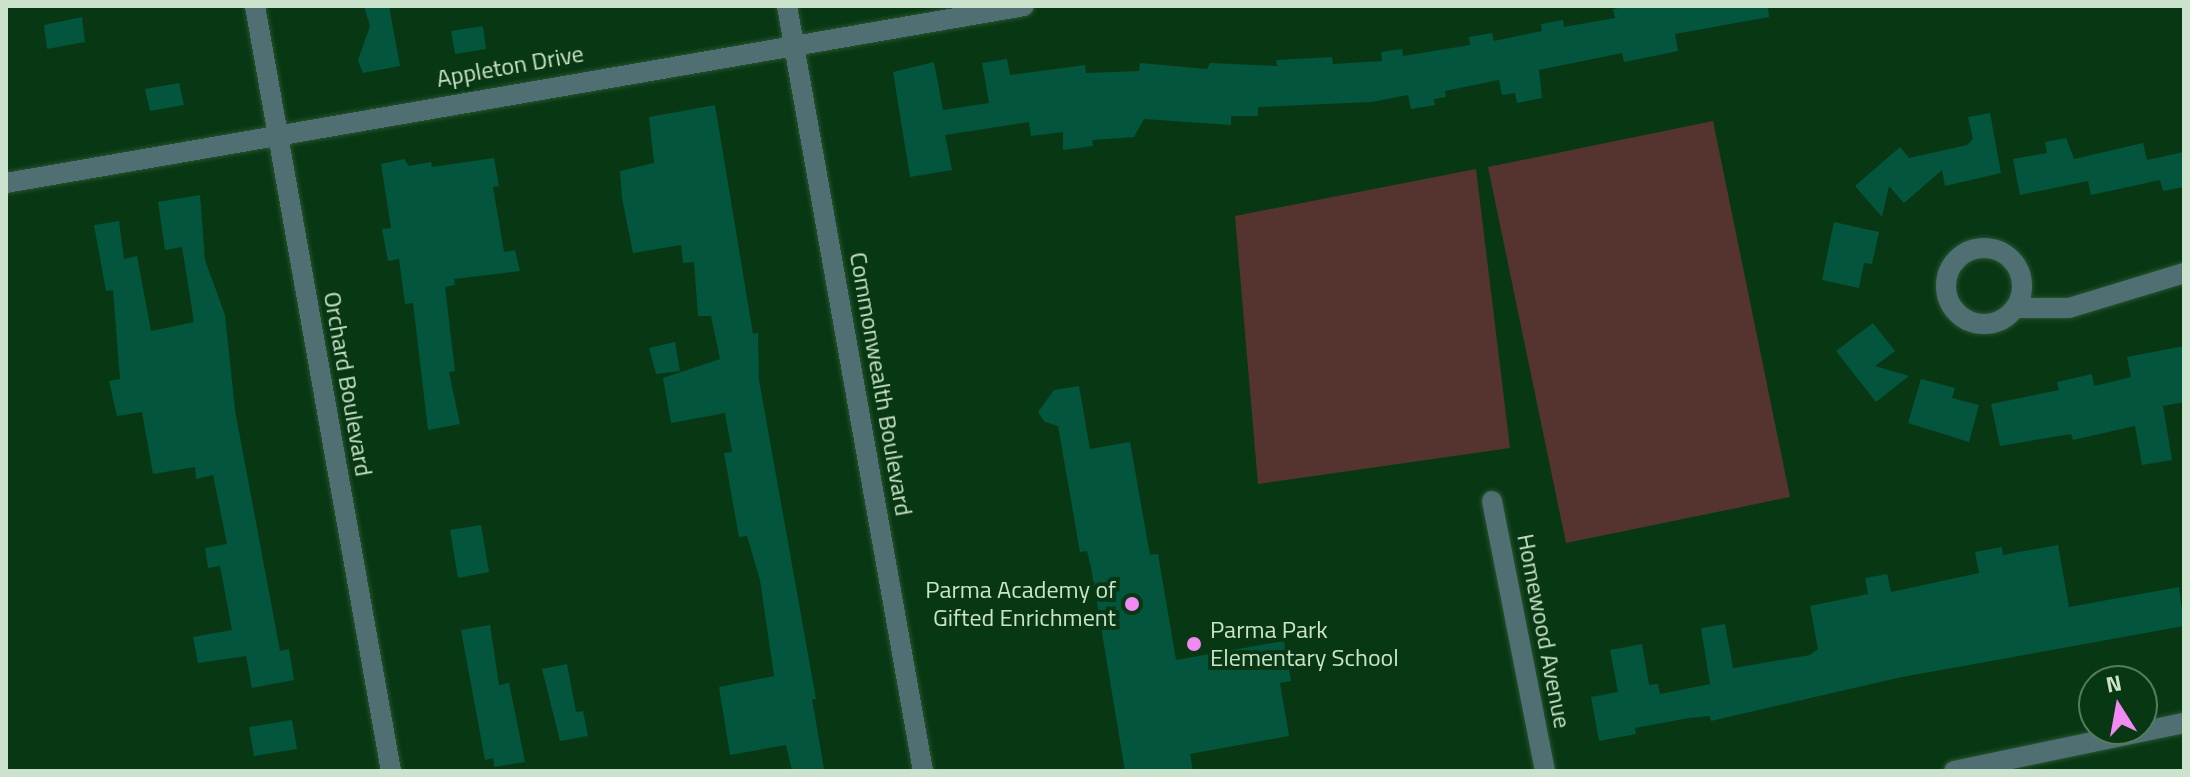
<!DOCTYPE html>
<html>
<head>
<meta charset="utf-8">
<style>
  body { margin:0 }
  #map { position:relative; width:2190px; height:777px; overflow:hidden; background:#083813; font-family:"Titillium Web",sans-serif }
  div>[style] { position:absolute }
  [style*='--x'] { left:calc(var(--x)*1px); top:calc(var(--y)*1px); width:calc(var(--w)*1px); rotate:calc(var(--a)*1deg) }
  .green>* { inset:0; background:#553430 }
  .building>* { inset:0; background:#03553e }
  .roads { filter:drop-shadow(0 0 2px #275331) drop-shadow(0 0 2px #275331) }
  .street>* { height:20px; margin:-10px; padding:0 10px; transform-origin:10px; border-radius:10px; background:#506f73 }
  .street>.ring { margin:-10px; padding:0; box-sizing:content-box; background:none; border:20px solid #506f73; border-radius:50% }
  .dots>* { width:22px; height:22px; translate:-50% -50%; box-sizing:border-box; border:4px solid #083813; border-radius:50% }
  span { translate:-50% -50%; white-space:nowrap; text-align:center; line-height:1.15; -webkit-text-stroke:8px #083813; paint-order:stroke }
  .street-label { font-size:24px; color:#cbe3cc }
  .poi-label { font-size:24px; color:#cbe3cc }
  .right { translate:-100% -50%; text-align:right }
  .left { translate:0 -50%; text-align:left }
  .frame { position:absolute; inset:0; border:8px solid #cbe3cc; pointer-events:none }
  .north { position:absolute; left:2078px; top:665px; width:80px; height:80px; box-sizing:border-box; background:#083813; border:2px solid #567c5d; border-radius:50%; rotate:349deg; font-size:22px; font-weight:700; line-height:32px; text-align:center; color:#cbe3cc }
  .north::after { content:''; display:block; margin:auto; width:28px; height:36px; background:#f28af3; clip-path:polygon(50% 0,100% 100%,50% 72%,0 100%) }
</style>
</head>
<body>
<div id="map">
  <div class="green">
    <div style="clip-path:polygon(1713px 121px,1790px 497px,1566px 543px,1488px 167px)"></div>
    <div style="clip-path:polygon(1476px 169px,1510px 448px,1258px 484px,1235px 216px)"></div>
  </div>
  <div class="building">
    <div style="clip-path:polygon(364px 6px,389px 6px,400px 66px,363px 73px,358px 60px,370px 26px)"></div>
    <div style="clip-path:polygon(1630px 6px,1768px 6px,1769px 17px,1675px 34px,1678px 51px,1624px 62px,1622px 53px,1539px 70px,1542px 98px,1517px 103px,1515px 93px,1502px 95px,1499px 80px,1445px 91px,1446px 97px,1434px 99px,1435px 105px,1411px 109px,1408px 95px,1372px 102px,1258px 107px,1258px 116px,1231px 116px,1231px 125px,1144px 119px,1134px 137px,1092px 140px,1093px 146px,1063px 150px,1063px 132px,1031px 136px,1029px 122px,945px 135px,952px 170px,910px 177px,893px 72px,934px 62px,943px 110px,989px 103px,982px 63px,1007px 59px,1010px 75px,1085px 65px,1086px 73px,1139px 71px,1140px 63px,1207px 69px,1210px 63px,1277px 66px,1276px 60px,1332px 57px,1333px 64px,1382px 61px,1381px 52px,1402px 49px,1403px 56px,1470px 45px,1469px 37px,1492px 33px,1494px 41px,1542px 31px,1541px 24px,1563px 20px,1564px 27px,1615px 18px,1613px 9px)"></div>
    <div style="clip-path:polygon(82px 17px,85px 42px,47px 49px,44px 25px)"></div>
    <div style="clip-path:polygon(483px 26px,486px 49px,455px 54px,451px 31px)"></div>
    <div style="clip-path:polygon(179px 83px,184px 105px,150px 111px,145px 89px)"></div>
    <div style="clip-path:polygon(715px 105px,753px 334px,758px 333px,759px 380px,816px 699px,812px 699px,824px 769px,812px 771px,792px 771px,786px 745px,730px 755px,719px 687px,774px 676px,760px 580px,747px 536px,739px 537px,724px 453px,732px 452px,725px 413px,671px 423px,663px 378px,720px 359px,711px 316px,698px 316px,694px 262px,683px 263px,681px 245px,633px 253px,622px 198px,620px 171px,654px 163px,649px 117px)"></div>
    <div style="clip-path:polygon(1990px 113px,2001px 173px,1945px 186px,1942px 170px,1904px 203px,1889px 186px,1882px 217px,1855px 186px,1900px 147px,1909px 158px,1967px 145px,1973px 139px,1968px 117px)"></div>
    <div style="clip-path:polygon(2066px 138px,2074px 159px,2143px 143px,2147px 160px,2184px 152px,2184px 187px,2163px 191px,2160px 180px,2091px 195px,2088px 181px,2020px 195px,2013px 159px,2047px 153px,2045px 142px)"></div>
    <div style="clip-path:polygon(494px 158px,499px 186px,493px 187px,504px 252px,515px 250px,520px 271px,454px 279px,455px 285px,445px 287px,455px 371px,449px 372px,460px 424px,428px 430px,413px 303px,405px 304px,399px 259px,388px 261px,382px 229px,391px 228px,381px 164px,404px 159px,409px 166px,431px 162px,432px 167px)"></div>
    <div style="clip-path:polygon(200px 195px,205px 260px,225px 315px,235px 410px,280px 651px,289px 649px,294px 680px,252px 688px,246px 656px,198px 663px,193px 637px,232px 630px,220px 566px,208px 568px,205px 548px,227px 544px,213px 475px,196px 479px,195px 467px,153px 474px,142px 412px,117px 416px,109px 381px,120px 379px,113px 290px,106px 291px,94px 225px,119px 221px,124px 259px,137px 256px,151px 331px,194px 322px,182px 247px,165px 250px,158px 202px)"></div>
    <div style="clip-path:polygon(1834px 222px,1879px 232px,1872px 264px,1864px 263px,1859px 288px,1822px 280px)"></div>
    <div style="clip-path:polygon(1873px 323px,1895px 351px,1875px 366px,1909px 376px,1876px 402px,1836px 351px)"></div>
    <div style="clip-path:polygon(675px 342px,680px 371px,656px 374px,649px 348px)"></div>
    <div style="clip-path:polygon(2184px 346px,2184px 402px,2163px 406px,2172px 460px,2142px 465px,2135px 426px,2073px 440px,2071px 434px,2000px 446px,1991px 404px,2059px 390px,2057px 382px,2092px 374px,2094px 386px,2131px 377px,2127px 357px)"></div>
    <div style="clip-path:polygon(1921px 379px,1955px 388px,1952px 398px,1979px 405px,1969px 442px,1908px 423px)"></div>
    <div style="clip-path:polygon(1079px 386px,1090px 449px,1130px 442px,1150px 555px,1158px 554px,1176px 660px,1284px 641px,1291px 681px,1280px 683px,1289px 736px,1190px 754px,1193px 771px,1125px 771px,1091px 567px,1087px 551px,1080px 552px,1058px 426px,1045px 422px,1038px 412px,1054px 390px)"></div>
    <div style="clip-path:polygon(481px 525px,489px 572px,458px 578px,450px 530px)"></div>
    <div style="clip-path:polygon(2058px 545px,2069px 607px,2179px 587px,2184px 626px,1902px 677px,1711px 721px,1710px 716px,1689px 718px,1635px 728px,1636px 734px,1599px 741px,1591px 697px,1618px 692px,1610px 650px,1642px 644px,1649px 685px,1658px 684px,1660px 694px,1710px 684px,1701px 628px,1725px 624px,1733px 668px,1810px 655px,1818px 649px,1810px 606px,1868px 594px,1865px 578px,1887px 574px,1891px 592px,1979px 573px,1975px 552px,2002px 547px,2003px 555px)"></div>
    <div style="clip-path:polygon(490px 625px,499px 685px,509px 683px,525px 762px,494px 767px,493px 758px,485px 760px,461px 630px)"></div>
    <div style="clip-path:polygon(567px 664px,576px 712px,583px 711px,588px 736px,560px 741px,542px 669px)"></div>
    <div style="clip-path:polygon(292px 720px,297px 749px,254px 756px,249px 727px)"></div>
  </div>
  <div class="roads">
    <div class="street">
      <div style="--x:255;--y:6;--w:777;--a:79.92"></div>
      <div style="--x:787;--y:6;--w:777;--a:79.92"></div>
      <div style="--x:6;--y:183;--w:1033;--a:-9.86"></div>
      <div class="ring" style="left:1946px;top:248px;width:56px;height:56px"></div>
      <div style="--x:2015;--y:308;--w:54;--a:0"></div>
      <div style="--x:2069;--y:308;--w:120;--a:-16.9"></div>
      <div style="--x:1492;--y:501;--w:275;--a:78.9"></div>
      <div style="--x:1954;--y:771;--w:235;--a:-11.8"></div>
    </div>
  </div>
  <div class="dots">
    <div style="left:1132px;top:604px;background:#f28af3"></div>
    <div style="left:1194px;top:644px;background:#f28af3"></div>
  </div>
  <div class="street-label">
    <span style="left:510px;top:66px;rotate:-10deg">Appleton Drive</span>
    <span style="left:348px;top:384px;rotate:80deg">Orchard Boulevard</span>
    <span style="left:881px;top:384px;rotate:80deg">Commonwealth Boulevard</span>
    <span style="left:1544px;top:631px;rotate:79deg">Homewood Avenue</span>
  </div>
  <div class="poi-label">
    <span class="right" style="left:1116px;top:604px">Parma Academy of<br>Gifted Enrichment</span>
    <span class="left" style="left:1210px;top:644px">Parma Park<br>Elementary School</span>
  </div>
  <div class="frame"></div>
  <div class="north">N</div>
</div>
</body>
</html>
